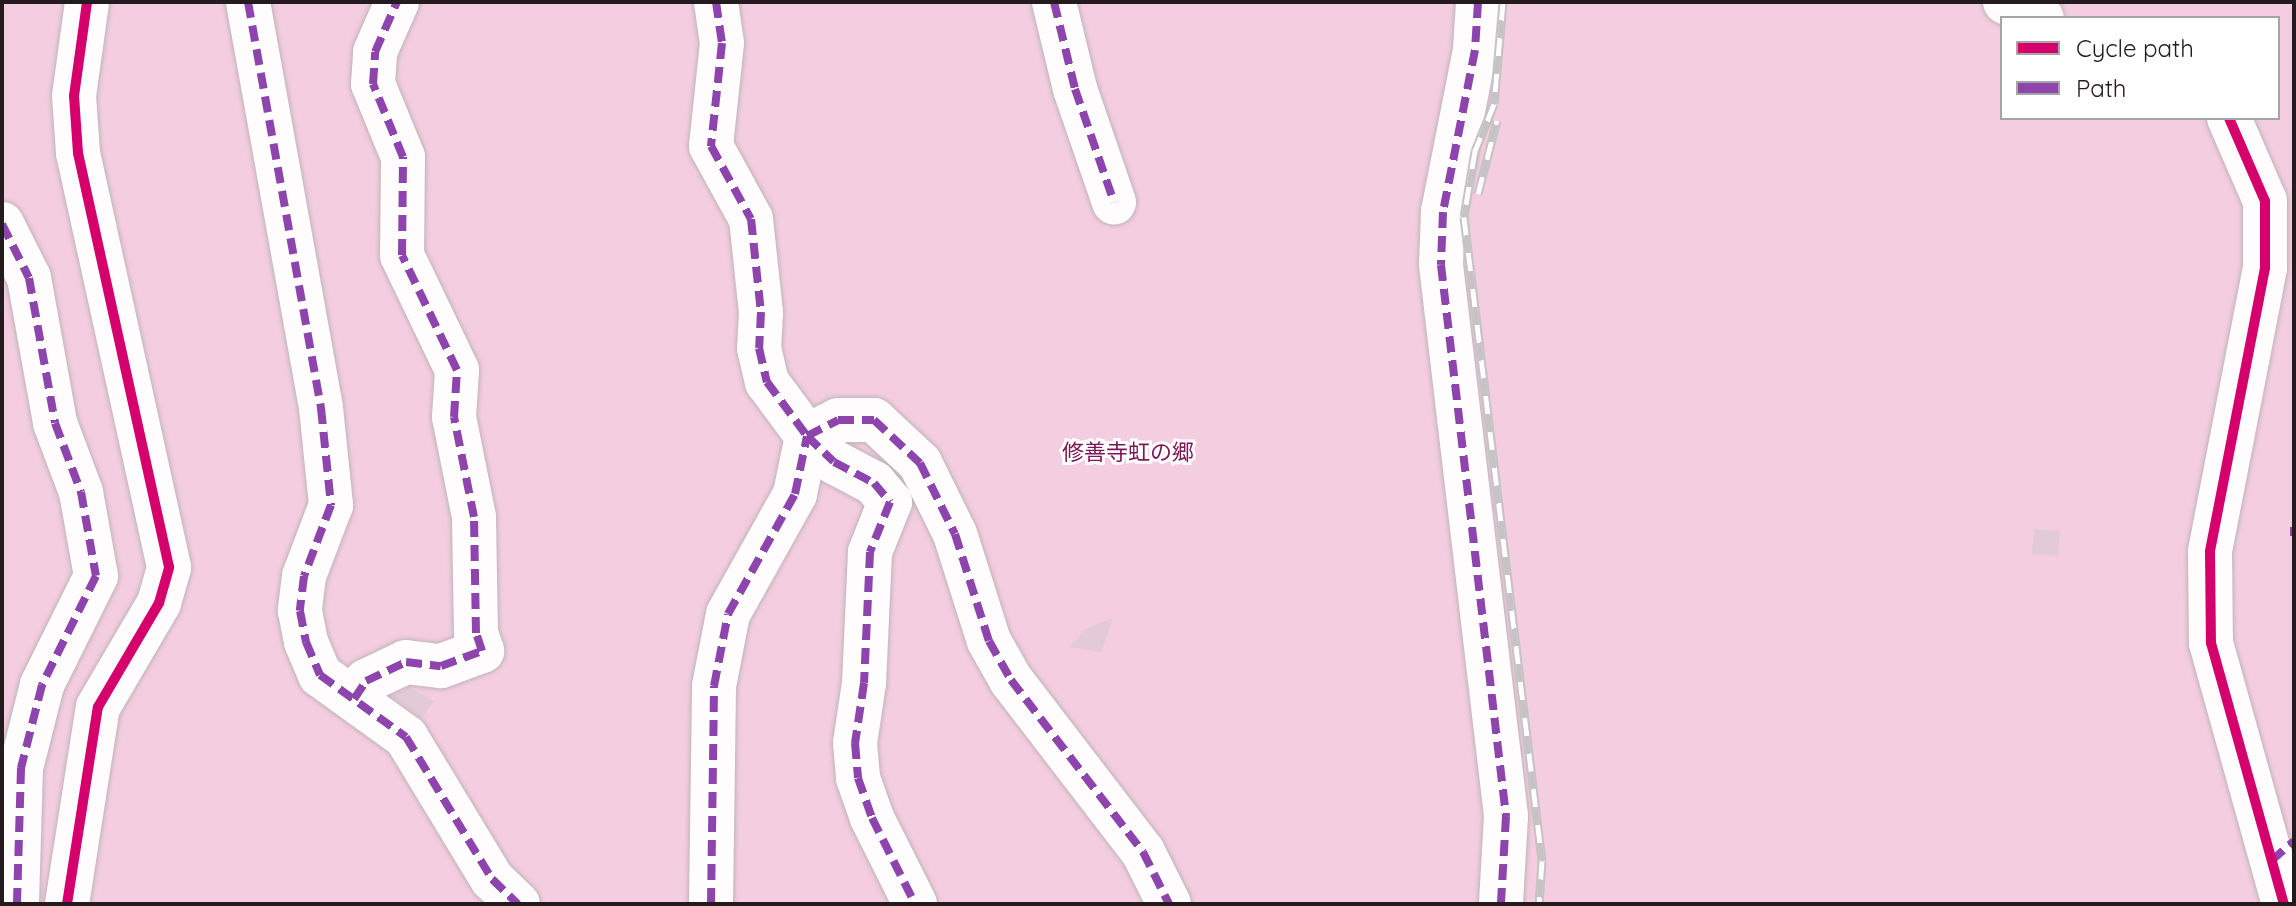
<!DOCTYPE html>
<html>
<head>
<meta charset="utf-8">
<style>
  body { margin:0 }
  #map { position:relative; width:2296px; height:906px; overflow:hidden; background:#f8eaf1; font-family:Quicksand,"Noto Sans JP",sans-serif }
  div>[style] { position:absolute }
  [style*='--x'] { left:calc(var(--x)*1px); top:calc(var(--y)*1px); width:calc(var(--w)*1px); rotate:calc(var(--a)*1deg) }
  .green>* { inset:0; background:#f5cde0 }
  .building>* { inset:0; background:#e2cbd7 }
  .roads { filter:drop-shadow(0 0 2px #bfb4b9) drop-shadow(0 0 2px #bfb4b9) }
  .minor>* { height:44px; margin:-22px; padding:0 22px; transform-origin:22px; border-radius:22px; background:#fefcfd }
  .rail>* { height:9px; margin-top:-4.5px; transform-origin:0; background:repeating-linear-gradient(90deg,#fff 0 18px,#c6c3c5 0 36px); box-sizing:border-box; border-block:2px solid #c6c3c5 }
  .quiet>* { height:8px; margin-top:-4px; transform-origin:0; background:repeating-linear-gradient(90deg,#8e44ad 0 16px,transparent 0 24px) }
  .cycleway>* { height:10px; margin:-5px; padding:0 5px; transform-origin:5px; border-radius:5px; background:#d6006c }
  span { translate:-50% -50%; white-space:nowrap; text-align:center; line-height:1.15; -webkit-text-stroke:6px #fff; paint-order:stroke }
  .park-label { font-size:22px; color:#7c1655 }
  .frame { position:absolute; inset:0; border:4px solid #241b1f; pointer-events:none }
  .legend { position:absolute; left:2000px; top:16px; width:280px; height:104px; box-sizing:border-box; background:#fff; border:2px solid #a7a4a5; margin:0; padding:10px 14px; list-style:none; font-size:24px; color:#241b1f }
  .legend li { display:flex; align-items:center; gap:16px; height:40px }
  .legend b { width:40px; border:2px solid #a7a4a5 }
</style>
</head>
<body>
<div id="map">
  <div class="green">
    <div style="clip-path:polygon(evenodd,2px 2px,2294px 2px,2294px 904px,2px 904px,2px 2px,2002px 18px,2278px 18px,2278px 118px,2002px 118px,2002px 18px)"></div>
  </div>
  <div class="building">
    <div style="clip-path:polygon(2034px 529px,2060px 531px,2058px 556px,2032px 554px)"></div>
    <div style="clip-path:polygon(1113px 618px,1101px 652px,1070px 647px,1085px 629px)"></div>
    <div style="clip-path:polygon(410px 688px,434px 701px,422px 718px,392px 696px)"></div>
  </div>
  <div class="roads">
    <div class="minor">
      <div style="--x:248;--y:2;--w:413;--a:79.8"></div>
      <div style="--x:321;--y:408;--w:98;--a:84.1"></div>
      <div style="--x:331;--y:505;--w:76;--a:110.8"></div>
      <div style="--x:304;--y:576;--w:35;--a:97"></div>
      <div style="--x:300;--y:611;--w:32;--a:79"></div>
      <div style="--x:306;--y:642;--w:36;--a:67"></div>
      <div style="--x:320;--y:675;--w:106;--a:35.8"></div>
      <div style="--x:406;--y:737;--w:166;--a:58.8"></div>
      <div style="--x:492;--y:879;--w:36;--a:44"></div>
      <div style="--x:716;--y:2;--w:41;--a:81.7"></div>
      <div style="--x:722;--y:43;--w:104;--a:96.1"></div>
      <div style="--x:711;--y:146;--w:83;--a:61.3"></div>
      <div style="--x:751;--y:219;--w:94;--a:83.9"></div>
      <div style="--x:761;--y:312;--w:36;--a:93"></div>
      <div style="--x:759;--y:348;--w:35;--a:77"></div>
      <div style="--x:767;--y:382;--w:67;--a:53.5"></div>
      <div style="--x:807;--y:436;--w:37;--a:44"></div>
      <div style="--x:834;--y:462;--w:45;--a:27.7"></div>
      <div style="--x:874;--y:483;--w:25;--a:50"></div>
      <div style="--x:890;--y:502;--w:54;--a:111.8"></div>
      <div style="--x:870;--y:552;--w:131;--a:92.6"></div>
      <div style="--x:864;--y:683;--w:61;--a:98.5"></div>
      <div style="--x:855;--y:743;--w:35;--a:85"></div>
      <div style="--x:858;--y:778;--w:42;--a:70.7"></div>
      <div style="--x:872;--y:818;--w:96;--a:63.4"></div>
      <div style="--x:1054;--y:2;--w:89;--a:76.4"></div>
      <div style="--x:1075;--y:89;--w:120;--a:71"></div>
      <div style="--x:1478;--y:2;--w:48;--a:93.6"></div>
      <div style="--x:1475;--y:50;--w:165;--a:101.2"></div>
      <div style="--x:1443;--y:212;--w:53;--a:92.2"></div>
      <div style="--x:1441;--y:265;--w:555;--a:83.27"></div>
      <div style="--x:1506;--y:816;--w:88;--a:93.3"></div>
      <div style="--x:2005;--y:2;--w:40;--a:23.4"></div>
      <div style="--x:2229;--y:118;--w:90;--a:66.6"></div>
      <div style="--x:2265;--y:201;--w:67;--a:90"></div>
      <div style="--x:2265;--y:268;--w:289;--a:101"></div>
      <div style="--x:2210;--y:552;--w:91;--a:89.4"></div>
      <div style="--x:2211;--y:643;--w:271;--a:74.4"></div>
      <div style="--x:2;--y:224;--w:60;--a:63.4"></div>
      <div style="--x:29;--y:278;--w:147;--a:79.8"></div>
      <div style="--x:55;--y:423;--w:74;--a:69.4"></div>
      <div style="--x:81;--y:492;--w:85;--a:79.9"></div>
      <div style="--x:96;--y:576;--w:122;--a:116.4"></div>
      <div style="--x:42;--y:685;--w:86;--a:104.2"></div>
      <div style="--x:21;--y:768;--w:136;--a:91.7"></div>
      <div style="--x:354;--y:699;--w:22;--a:-56"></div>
      <div style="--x:366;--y:681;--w:44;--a:-25.4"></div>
      <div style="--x:406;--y:662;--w:35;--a:7"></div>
      <div style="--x:441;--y:666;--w:44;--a:-20.1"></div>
      <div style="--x:482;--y:651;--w:19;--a:-108"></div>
      <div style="--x:476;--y:633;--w:116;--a:-91"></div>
      <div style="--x:474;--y:517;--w:102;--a:-101.3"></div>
      <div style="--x:454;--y:417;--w:47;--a:-86.3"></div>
      <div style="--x:457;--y:370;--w:127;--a:-115.6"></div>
      <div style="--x:402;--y:255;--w:98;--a:-89.4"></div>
      <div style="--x:403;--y:157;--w:79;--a:-112.3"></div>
      <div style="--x:373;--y:84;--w:32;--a:-86"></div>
      <div style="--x:375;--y:52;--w:55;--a:-66.3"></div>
      <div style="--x:67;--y:904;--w:199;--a:-81.1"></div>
      <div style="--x:98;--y:707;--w:121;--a:-59.6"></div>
      <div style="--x:159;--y:603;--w:37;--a:-74"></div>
      <div style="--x:169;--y:567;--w:424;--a:-102.4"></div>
      <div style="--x:78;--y:153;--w:57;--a:-94"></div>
      <div style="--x:74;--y:96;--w:95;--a:-82.1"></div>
      <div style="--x:711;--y:904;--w:218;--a:-89.2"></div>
      <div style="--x:714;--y:686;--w:73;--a:-79"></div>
      <div style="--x:728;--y:614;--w:137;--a:-60.8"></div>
      <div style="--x:795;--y:494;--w:59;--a:-78.3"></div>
      <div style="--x:807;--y:436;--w:35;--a:-27"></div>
      <div style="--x:838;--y:420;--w:36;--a:0"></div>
      <div style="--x:874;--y:420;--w:63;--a:43.1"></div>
      <div style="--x:920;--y:463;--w:79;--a:63.8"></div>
      <div style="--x:955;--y:534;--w:112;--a:72.4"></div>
      <div style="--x:989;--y:641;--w:45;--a:60.6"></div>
      <div style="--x:1011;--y:680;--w:217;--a:52.5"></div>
      <div style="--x:1143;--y:852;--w:58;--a:63.4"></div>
    </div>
  </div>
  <div class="rail">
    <div style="--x:1503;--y:2;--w:102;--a:95"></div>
    <div style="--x:1494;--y:104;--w:51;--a:112"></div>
    <div style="--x:1475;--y:151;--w:67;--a:99.5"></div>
    <div style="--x:1464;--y:217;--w:649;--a:83.09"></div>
    <div style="--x:1542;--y:861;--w:43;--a:94"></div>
    <div style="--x:1478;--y:194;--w:76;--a:-75.6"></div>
  </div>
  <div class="quiet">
    <div style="--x:248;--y:2;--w:413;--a:79.8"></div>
    <div style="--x:321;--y:408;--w:98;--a:84.1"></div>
    <div style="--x:331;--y:505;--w:76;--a:110.8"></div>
    <div style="--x:304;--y:576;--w:35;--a:97"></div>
    <div style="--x:300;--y:611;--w:32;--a:79"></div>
    <div style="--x:306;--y:642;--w:36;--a:67"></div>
    <div style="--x:320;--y:675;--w:106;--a:35.8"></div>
    <div style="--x:406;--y:737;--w:166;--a:58.8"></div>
    <div style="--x:492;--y:879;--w:36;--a:44"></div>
    <div style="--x:716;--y:2;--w:41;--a:81.7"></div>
    <div style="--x:722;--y:43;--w:104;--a:96.1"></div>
    <div style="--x:711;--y:146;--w:83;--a:61.3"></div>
    <div style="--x:751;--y:219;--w:94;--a:83.9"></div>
    <div style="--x:761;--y:312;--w:36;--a:93"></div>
    <div style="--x:759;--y:348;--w:35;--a:77"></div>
    <div style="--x:767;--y:382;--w:67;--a:53.5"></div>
    <div style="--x:807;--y:436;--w:37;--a:44"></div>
    <div style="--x:834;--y:462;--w:45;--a:27.7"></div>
    <div style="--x:874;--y:483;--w:25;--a:50"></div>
    <div style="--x:890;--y:502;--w:54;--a:111.8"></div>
    <div style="--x:870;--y:552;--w:131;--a:92.6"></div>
    <div style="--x:864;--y:683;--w:61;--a:98.5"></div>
    <div style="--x:855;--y:743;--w:35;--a:85"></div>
    <div style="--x:858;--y:778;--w:42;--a:70.7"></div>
    <div style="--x:872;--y:818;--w:96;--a:63.4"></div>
    <div style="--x:1054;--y:2;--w:89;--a:76.4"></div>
    <div style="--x:1075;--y:89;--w:120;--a:71"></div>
    <div style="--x:1478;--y:2;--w:48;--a:93.6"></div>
    <div style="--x:1475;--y:50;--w:165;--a:101.2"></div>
    <div style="--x:1443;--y:212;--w:53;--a:92.2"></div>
    <div style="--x:1441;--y:265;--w:555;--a:83.27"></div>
    <div style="--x:1506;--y:816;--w:88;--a:93.3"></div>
    <div style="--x:2;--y:224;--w:60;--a:63.4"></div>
    <div style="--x:29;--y:278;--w:147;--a:79.8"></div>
    <div style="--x:55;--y:423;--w:74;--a:69.4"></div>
    <div style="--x:81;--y:492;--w:85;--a:79.9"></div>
    <div style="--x:96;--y:576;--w:122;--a:116.4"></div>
    <div style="--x:42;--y:685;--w:86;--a:104.2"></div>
    <div style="--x:21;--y:768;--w:136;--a:91.7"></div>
    <div style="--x:2294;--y:527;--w:9;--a:90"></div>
    <div style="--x:354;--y:699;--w:22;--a:-56"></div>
    <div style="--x:366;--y:681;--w:44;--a:-25.4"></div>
    <div style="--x:406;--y:662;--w:35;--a:7"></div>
    <div style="--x:441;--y:666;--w:44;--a:-20.1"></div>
    <div style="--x:482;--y:651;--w:19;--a:-108"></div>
    <div style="--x:476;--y:633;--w:116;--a:-91"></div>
    <div style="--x:474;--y:517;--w:102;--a:-101.3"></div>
    <div style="--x:454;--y:417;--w:47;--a:-86.3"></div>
    <div style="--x:457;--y:370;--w:127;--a:-115.6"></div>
    <div style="--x:402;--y:255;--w:98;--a:-89.4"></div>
    <div style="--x:403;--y:157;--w:79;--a:-112.3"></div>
    <div style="--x:373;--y:84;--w:32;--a:-86"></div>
    <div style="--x:375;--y:52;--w:55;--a:-66.3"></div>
    <div style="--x:2271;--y:861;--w:30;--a:-41"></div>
    <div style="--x:711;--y:904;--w:218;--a:-89.2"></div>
    <div style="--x:714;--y:686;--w:73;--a:-79"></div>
    <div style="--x:728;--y:614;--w:137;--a:-60.8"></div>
    <div style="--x:795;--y:494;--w:59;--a:-78.3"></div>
    <div style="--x:807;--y:436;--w:35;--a:-27"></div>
    <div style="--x:838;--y:420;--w:36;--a:0"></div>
    <div style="--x:874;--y:420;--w:63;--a:43.1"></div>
    <div style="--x:920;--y:463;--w:79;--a:63.8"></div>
    <div style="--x:955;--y:534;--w:112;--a:72.4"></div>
    <div style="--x:989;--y:641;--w:45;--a:60.6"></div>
    <div style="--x:1011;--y:680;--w:217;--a:52.5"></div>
    <div style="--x:1143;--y:852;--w:58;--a:63.4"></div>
  </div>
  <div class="cycleway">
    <div style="--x:2229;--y:118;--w:90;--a:66.6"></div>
    <div style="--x:2265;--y:201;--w:67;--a:90"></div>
    <div style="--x:2265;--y:268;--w:289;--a:101"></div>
    <div style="--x:2210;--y:552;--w:91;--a:89.4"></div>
    <div style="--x:2211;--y:643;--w:271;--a:74.4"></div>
    <div style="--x:67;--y:904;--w:199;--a:-81.1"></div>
    <div style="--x:98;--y:707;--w:121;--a:-59.6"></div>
    <div style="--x:159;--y:603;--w:37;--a:-74"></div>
    <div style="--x:169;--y:567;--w:424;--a:-102.4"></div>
    <div style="--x:78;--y:153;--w:57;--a:-94"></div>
    <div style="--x:74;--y:96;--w:95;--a:-82.1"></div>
  </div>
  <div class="park-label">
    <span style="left:1128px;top:453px">修善寺虹の郷</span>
  </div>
  <div class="frame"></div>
  <ul class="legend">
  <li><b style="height:10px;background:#d6006c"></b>Cycle path</li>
  <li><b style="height:10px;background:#8e44ad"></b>Path</li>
  </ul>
</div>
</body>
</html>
